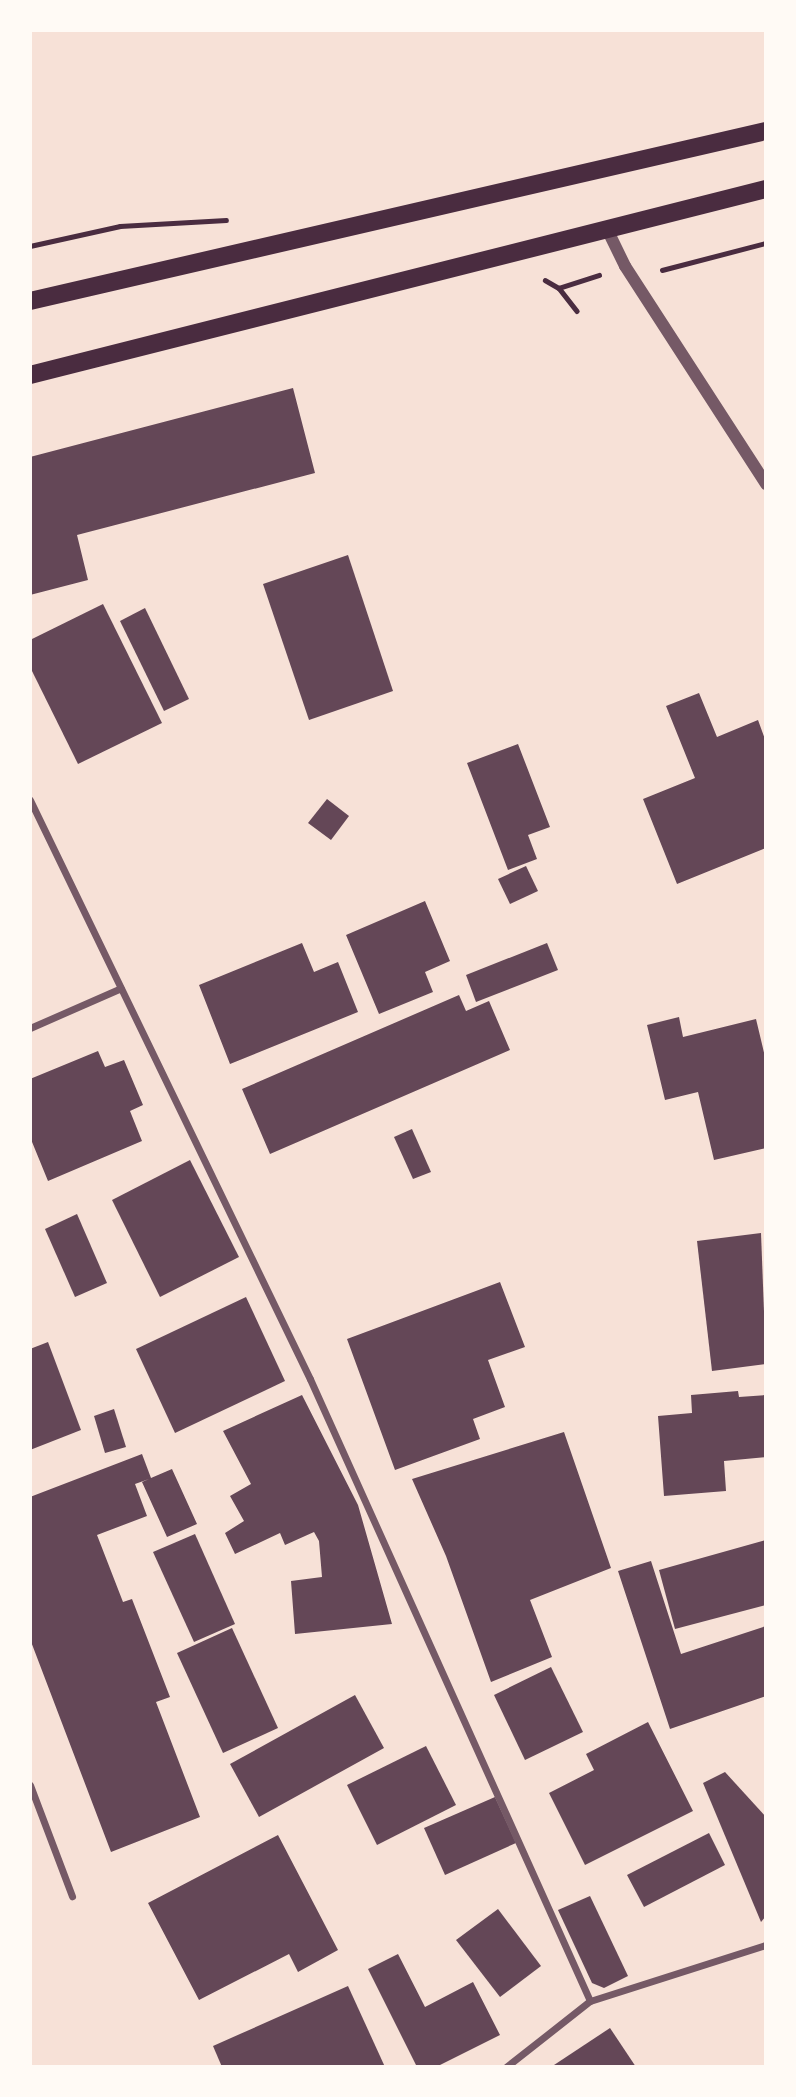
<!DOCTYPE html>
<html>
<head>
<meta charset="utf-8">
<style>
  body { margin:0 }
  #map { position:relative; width:796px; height:2097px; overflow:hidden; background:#f7e1d7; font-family:"DM Sans",sans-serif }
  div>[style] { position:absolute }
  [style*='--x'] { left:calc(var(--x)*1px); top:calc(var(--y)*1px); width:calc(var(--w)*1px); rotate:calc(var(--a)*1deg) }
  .building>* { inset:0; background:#644757 }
  .path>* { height:4.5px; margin:-2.25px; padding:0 2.25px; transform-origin:2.25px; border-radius:2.25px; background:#4a2c40 }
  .minor>* { height:7px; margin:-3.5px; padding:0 3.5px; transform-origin:3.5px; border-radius:3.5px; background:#755966 }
  .tertiary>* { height:12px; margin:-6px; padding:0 6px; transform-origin:6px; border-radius:6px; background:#755966 }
  .primary>* { height:18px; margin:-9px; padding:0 9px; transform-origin:9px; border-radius:9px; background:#4a2c40 }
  span { translate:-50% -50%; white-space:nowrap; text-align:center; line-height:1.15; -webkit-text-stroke:7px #fffaf5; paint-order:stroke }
  .frame { position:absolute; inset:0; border:32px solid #fffaf5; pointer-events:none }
</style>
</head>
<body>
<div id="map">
  <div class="building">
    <div style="clip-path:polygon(293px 388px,315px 473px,77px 535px,88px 580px,30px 595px,30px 457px)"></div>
    <div style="clip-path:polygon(348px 555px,393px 691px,309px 720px,263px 584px)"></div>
    <div style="clip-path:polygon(103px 604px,162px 723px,78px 764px,30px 667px,30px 640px)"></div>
    <div style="clip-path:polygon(145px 608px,189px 699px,164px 711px,120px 621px)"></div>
    <div style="clip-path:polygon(699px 693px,717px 737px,758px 720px,766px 742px,766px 848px,677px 884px,643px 799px,695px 778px,666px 706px)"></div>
    <div style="clip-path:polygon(518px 744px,550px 827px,528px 835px,537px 859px,508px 870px,467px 763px)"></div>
    <div style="clip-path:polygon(327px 799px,349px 816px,331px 840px,308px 823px)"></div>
    <div style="clip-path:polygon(526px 866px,538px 891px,510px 904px,498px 879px)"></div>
    <div style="clip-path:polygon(425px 901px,450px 961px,425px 972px,433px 992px,379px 1014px,346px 935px)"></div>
    <div style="clip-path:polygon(302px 943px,314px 972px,338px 962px,358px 1012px,230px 1064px,199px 985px)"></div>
    <div style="clip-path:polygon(547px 943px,558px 970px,476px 1002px,466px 975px)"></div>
    <div style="clip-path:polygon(459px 995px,466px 1011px,489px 1001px,510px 1050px,270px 1154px,242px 1089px)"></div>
    <div style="clip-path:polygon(679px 1017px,683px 1037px,756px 1019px,766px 1061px,766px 1148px,714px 1160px,698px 1092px,665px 1100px,647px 1025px)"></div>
    <div style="clip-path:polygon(98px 1051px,105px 1067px,124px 1060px,143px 1105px,130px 1111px,142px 1141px,48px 1181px,30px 1137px,30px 1079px)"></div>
    <div style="clip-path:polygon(412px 1129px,431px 1172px,413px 1179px,394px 1137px)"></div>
    <div style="clip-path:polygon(190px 1160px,239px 1257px,160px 1297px,112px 1200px)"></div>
    <div style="clip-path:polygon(77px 1214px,107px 1283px,75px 1297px,45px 1229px)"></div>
    <div style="clip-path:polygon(761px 1233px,766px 1364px,712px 1371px,697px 1241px)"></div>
    <div style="clip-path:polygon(500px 1282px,525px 1347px,488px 1360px,505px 1407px,473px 1419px,480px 1439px,395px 1470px,347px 1339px)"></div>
    <div style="clip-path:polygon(246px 1297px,285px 1381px,175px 1433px,136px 1349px)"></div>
    <div style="clip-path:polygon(48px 1342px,81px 1430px,30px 1450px,30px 1349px)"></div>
    <div style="clip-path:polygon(738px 1391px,739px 1397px,766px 1395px,766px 1457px,724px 1461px,726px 1491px,664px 1496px,658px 1416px,692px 1413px,691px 1395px)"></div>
    <div style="clip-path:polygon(302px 1395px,358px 1505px,392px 1624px,295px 1634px,291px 1581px,322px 1577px,319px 1541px,314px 1532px,285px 1545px,280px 1533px,235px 1554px,225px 1533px,244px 1521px,230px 1496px,251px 1484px,223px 1431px)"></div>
    <div style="clip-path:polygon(114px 1409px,126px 1447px,105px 1453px,94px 1416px)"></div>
    <div style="clip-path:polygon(564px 1432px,611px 1568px,530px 1600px,552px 1657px,491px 1682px,446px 1556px,412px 1479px)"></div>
    <div style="clip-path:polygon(142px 1454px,151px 1478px,172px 1469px,197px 1524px,167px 1537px,142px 1482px,149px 1479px,135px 1484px,147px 1516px,97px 1535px,123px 1602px,132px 1599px,170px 1697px,156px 1702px,200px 1817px,111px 1852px,30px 1639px,30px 1497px)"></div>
    <div style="clip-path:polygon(195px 1534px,235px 1624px,194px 1642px,153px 1552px)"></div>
    <div style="clip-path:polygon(766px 1540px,766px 1605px,675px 1629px,659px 1570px)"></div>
    <div style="clip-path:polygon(651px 1561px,681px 1654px,766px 1626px,766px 1696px,670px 1729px,618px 1571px)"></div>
    <div style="clip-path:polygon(232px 1628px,278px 1728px,223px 1753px,177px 1653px)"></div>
    <div style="clip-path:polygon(551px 1667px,583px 1732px,525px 1760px,494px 1695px)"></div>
    <div style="clip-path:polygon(355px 1695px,384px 1748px,259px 1817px,230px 1764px)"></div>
    <div style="clip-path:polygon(648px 1722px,693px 1811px,585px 1865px,549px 1793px,594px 1770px,586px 1754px)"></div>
    <div style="clip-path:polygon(426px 1746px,456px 1805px,377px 1845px,347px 1785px)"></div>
    <div style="clip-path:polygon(725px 1772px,766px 1817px,766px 1916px,761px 1922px,703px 1783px)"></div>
    <div style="clip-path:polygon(495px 1797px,516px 1843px,445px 1875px,424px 1828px)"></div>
    <div style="clip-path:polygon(709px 1833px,725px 1865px,644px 1907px,627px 1875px)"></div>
    <div style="clip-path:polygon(278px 1835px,338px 1950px,298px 1972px,289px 1954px,199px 2000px,148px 1903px)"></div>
    <div style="clip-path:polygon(590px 1896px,628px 1976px,604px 1988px,592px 1983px,558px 1910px)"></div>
    <div style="clip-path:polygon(498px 1909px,541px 1966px,500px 1997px,456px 1940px)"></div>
    <div style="clip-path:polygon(398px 1954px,425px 2007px,473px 1982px,500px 2035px,436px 2067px,417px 2067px,368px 1969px)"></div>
    <div style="clip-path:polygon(348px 1986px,385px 2067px,222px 2067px,213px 2046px)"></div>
    <div style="clip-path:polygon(610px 2028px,636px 2067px,551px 2067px)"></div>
  </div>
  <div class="path">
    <div style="--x:30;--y:246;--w:92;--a:-12.5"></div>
    <div style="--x:120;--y:226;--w:106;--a:-3.2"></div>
    <div style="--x:662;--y:270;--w:107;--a:-14.6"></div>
    <div style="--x:545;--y:280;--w:16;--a:30"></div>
    <div style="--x:559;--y:288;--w:42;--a:-18"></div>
    <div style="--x:559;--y:288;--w:29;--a:52"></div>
  </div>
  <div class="minor">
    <div style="--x:30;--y:800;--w:643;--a:64.19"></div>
    <div style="--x:310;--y:1379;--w:682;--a:65.76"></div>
    <div style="--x:30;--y:1028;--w:99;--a:-23.7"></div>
    <div style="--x:30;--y:1785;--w:119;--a:69.3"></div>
    <div style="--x:506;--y:2067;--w:107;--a:-38.2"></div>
    <div style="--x:590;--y:2001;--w:185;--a:-17.7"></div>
  </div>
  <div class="tertiary">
    <div style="--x:606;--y:227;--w:43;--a:64"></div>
    <div style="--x:625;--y:266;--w:260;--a:57.1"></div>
  </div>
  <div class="primary">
    <div style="--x:30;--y:301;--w:755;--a:-13.01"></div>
    <div style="--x:30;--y:375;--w:759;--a:-14.18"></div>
  </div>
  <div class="frame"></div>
</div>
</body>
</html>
